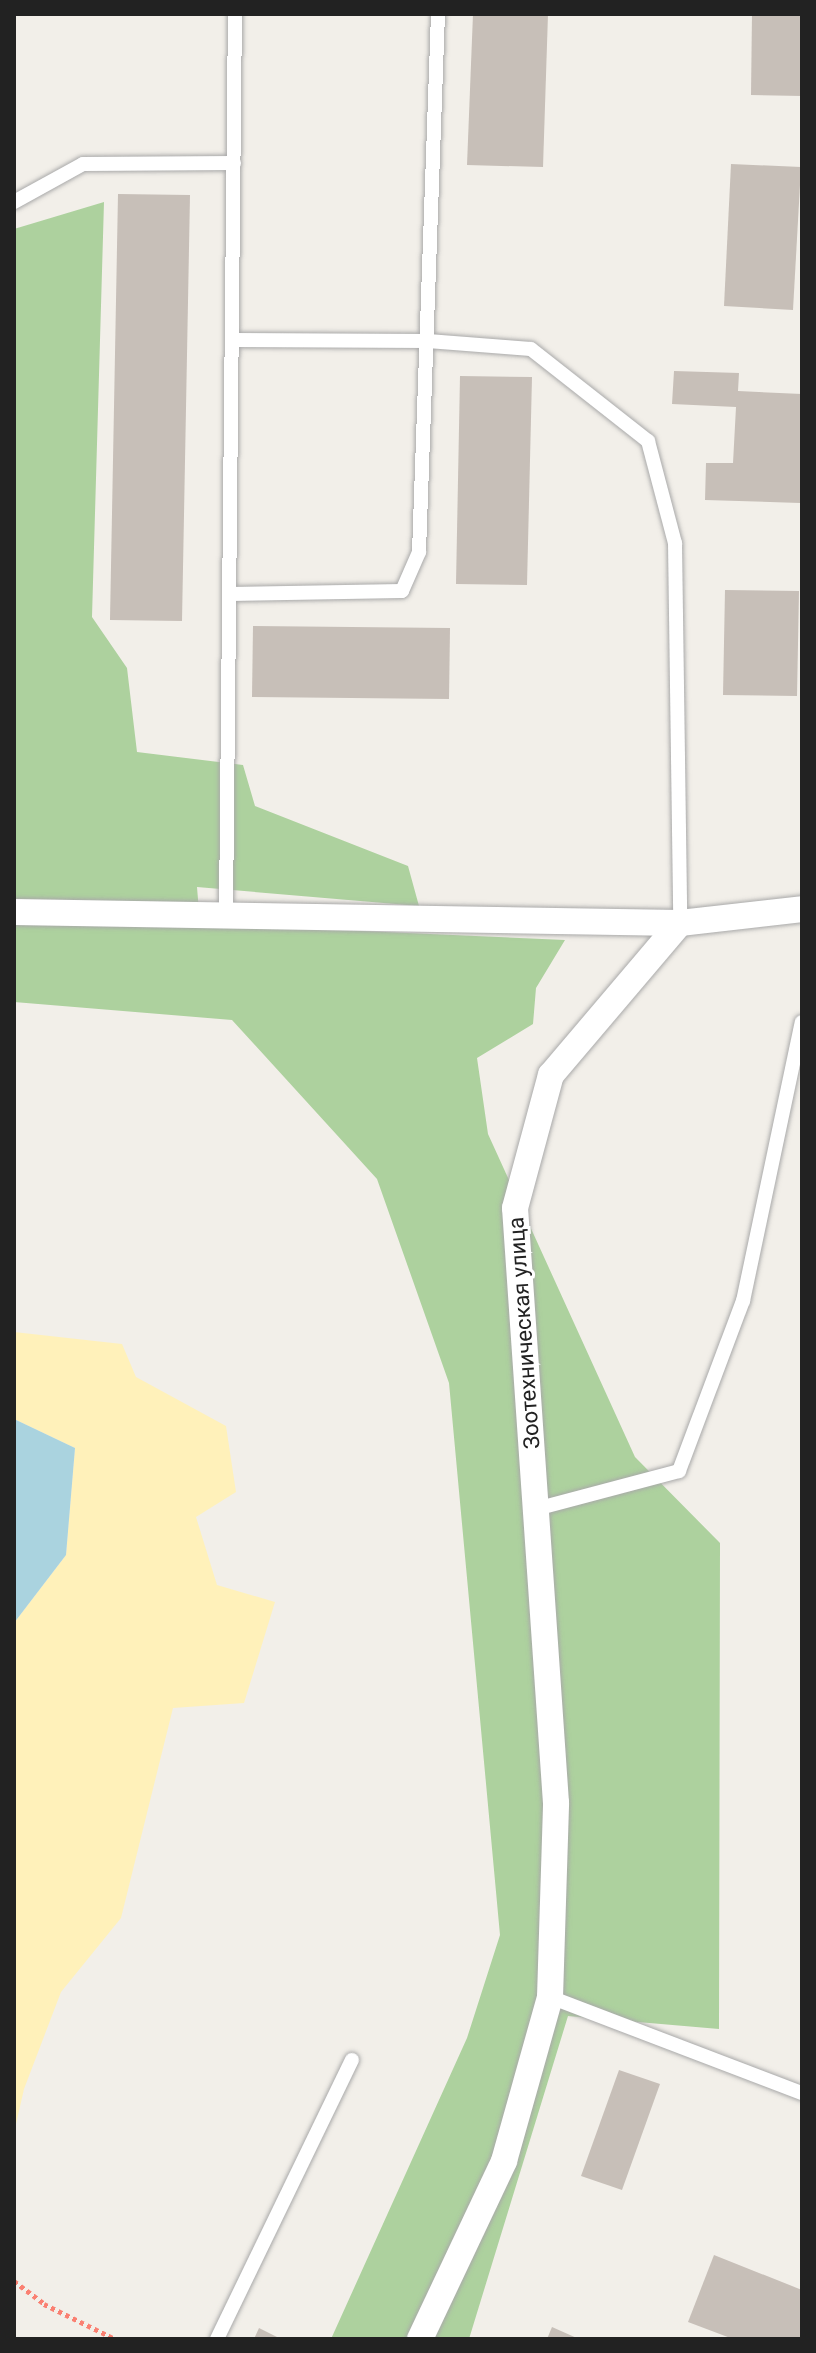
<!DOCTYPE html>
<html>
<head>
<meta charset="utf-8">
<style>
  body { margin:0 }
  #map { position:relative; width:816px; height:2353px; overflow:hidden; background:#f2efe9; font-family:Roboto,sans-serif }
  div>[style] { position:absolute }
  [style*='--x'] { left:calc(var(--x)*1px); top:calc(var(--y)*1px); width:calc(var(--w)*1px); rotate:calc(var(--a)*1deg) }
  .forest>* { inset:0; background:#add19e }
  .sand>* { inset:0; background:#fff1ba }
  .water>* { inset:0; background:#aad3df }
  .building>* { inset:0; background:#c7bfb8 }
  .path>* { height:5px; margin-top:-2.5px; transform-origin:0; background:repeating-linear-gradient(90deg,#fa8072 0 4px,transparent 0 8px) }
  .roads { filter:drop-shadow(0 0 2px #a9a9a9) drop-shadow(0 0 2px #a9a9a9) }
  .lane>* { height:14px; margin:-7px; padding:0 7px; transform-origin:7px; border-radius:7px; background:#fff }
  .street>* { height:26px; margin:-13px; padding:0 13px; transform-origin:13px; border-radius:13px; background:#fff }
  span { translate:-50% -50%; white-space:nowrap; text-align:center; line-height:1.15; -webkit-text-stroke:6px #fff; paint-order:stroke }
  .street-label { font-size:22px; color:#222 }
  .frame { position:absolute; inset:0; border:16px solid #222; pointer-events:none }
</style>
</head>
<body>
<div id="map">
  <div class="forest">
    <div style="clip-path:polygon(104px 202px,92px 617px,127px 668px,137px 752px,243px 765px,255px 806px,408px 866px,419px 906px,197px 887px,200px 924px,565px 940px,536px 988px,533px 1024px,477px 1058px,488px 1134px,635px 1457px,720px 1543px,719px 2029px,568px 2016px,469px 2339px,331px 2339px,467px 2038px,500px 1935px,449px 1383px,377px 1179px,232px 1020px,14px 1002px,14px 229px)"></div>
  </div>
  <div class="sand">
    <div style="clip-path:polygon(14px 1332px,122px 1344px,136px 1377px,226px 1426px,236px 1492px,196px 1517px,217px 1585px,275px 1602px,244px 1703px,173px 1708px,121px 1918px,61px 1992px,24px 2089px,14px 2133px,14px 1623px,66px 1555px,75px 1448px,14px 1419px)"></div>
  </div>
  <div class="water">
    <div style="clip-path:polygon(14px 1419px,75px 1448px,66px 1555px,14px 1623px)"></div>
  </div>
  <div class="building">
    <div style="clip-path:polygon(473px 14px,548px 14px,543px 167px,467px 165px)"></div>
    <div style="clip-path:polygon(752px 14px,802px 14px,802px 96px,751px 95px)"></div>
    <div style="clip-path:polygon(731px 164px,801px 167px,793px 310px,724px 306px)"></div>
    <div style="clip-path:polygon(118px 194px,190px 195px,182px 621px,110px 620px)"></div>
    <div style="clip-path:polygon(674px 371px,739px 373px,738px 391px,802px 394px,800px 503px,705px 500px,706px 463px,733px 463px,736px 407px,672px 404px)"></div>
    <div style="clip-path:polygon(460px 376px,532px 377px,527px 585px,456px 584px)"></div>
    <div style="clip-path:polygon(725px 590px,799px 591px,797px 696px,723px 695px)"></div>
    <div style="clip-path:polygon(253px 626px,450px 628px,449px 699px,252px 697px)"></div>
    <div style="clip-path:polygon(619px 2070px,660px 2084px,622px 2190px,581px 2176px)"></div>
    <div style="clip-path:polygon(714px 2255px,802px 2290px,802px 2339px,733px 2339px,688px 2322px)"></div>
    <div style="clip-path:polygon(552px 2327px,579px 2339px,547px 2339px)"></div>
    <div style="clip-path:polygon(259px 2328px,281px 2339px,254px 2339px)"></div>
  </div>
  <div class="path">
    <div style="--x:14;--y:2281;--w:38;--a:37"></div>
    <div style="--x:44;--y:2304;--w:79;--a:26.2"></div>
  </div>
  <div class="roads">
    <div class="lane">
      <div style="--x:14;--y:202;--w:79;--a:-28.8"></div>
      <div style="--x:83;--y:164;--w:151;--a:-0.4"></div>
      <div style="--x:233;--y:340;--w:195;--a:0.3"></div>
      <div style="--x:428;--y:341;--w:103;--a:4.4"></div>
      <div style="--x:531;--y:349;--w:149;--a:38.2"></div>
      <div style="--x:648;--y:441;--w:106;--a:75.2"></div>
      <div style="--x:675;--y:543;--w:380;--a:89.2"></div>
      <div style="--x:230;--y:594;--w:172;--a:-1"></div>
      <div style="--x:402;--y:591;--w:43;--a:-66.4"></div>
      <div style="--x:419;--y:552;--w:538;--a:-87.98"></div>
      <div style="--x:226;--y:912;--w:898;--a:-89.43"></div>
      <div style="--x:536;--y:1509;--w:148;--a:-14.9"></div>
      <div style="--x:679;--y:1471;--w:182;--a:-69.4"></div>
      <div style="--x:743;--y:1301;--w:285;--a:-78.1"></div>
      <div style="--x:550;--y:1997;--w:270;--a:20.9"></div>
      <div style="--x:217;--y:2339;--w:310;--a:-64.2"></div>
    </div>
    <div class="street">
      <div style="--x:14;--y:912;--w:666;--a:0.95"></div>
      <div style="--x:680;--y:923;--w:123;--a:-6.5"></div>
      <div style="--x:420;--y:2339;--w:197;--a:-64.7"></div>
      <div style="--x:504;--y:2161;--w:170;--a:-74.3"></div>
      <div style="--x:550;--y:1997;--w:194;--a:-88.2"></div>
      <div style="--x:556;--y:1803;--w:596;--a:-93.94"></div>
      <div style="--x:515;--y:1208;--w:138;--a:-74.9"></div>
      <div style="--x:551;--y:1075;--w:199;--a:-49.7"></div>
    </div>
  </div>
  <div class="street-label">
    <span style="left:524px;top:1333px;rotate:-94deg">Зоотехническая улица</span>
  </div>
  <div class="frame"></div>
</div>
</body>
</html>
